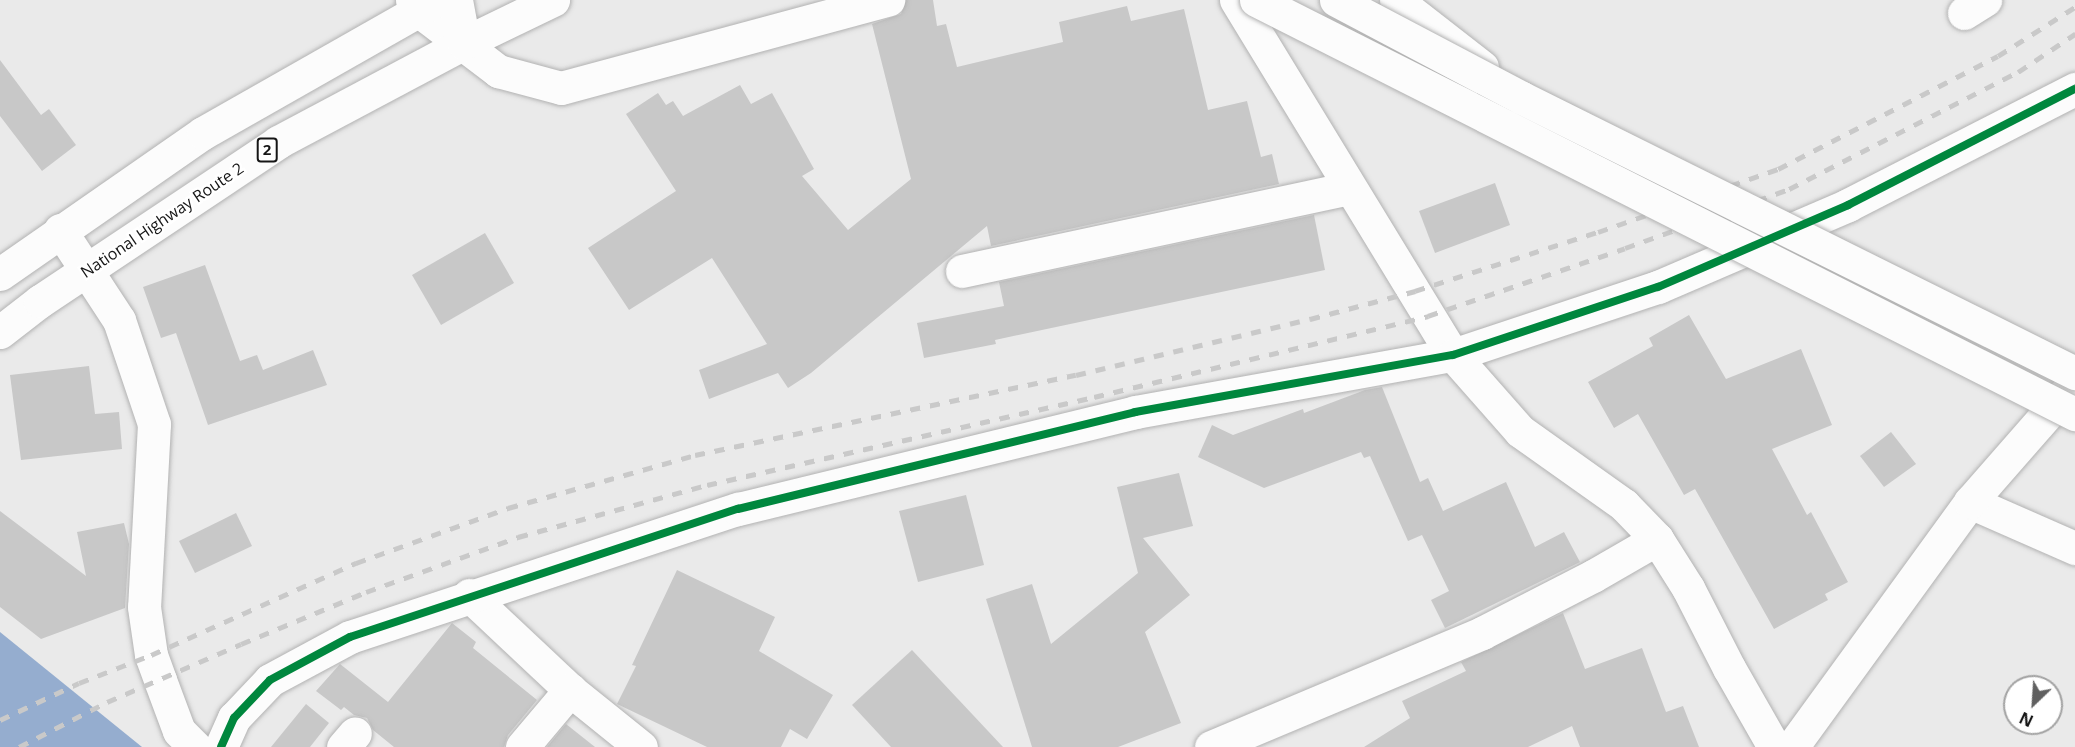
<!DOCTYPE html>
<html>
<head>
<meta charset="utf-8">
<style>
  body { margin:0 }
  #map { position:relative; width:2075px; height:747px; overflow:hidden; background:#eaeaea; font-family:"Open Sans",sans-serif }
  div>[style] { position:absolute }
  [style*='--x'] { left:calc(var(--x)*1px); top:calc(var(--y)*1px); width:calc(var(--w)*1px); rotate:calc(var(--a)*1deg) }
  .water>* { inset:0; background:#95adcf }
  .building>* { inset:0; background:#c8c8c8 }
  .roads { filter:drop-shadow(0 0 2px #b2b2b2) drop-shadow(0 0 2px #b2b2b2) }
  .minor>* { height:33px; margin:-16.5px; padding:0 16.5px; transform-origin:16.5px; border-radius:16.5px; background:#fcfcfc }
  .tertiary>* { height:33px; margin:-16.5px; padding:0 16.5px; transform-origin:16.5px; border-radius:16.5px; background:#fcfcfc }
  .trunk>* { height:33px; margin:-16.5px; padding:0 16.5px; transform-origin:16.5px; border-radius:16.5px; background:#fcfcfc }
  .motorway>* { height:33px; margin:-16.5px; padding:0 16.5px; transform-origin:16.5px; border-radius:16.5px; background:#fcfcfc }
  .rail>* { height:4.5px; margin-top:-2.25px; transform-origin:0; background:repeating-linear-gradient(90deg,#c9c9c9 0 10px,transparent 0 20px) }
  .bridges { filter:drop-shadow(0 0 2px #b2b2b2) drop-shadow(0 0 2px #b2b2b2) }
  .motorway-bridge>* { height:33px; margin:-16.5px; padding:0 16.5px; transform-origin:16.5px; border-radius:16.5px; background:#fcfcfc }
  .cycleway>* { height:8px; margin:-4px; padding:0 4px; transform-origin:4px; border-radius:4px; background:#00873e }
  span { translate:-50% -50%; white-space:nowrap; text-align:center; line-height:1.15; -webkit-text-stroke:5px #fff; paint-order:stroke }
  .shield-label span { padding:2px 4px; background:#fff; border:2px solid; border-radius:4px; -webkit-text-stroke-width:0 }
  .shield-label { font-size:15px; color:#161616; font-weight:700 }
  .street-label { font-size:16px; color:#161616 }
  .north { position:absolute; left:2003px; top:675px; width:60px; height:60px; box-sizing:border-box; background:#fff; border:2px solid #a2a2a2; border-radius:50%; rotate:205deg; font-size:16px; font-weight:700; line-height:24px; text-align:center; color:#161616 }
  .north::after { content:''; display:block; margin:auto; width:21px; height:27px; background:#606060; clip-path:polygon(50% 0,100% 100%,50% 72%,0 100%) }
</style>
</head>
<body>
<div id="map">
  <div class="water">
    <div style="clip-path:polygon(0 632px,142px 747px,0 747px)"></div>
  </div>
  <div class="building">
    <div style="clip-path:polygon(906px 0,933px 0,937px 26px,946px 24px,957px 67px,1063px 42px,1059px 22px,1127px 6px,1131px 21px,1184px 9px,1208px 110px,1247px 101px,1261px 157px,1272px 154px,1279px 184px,991px 246px,987px 226px,811px 373px,788px 388px,778px 373px,709px 399px,699px 370px,767px 344px,712px 258px,629px 310px,588px 248px,676px 191px,626px 114px,658px 93px,666px 105px,673px 101px,683px 116px,740px 85px,751px 104px,772px 93px,814px 169px,802px 176px,848px 230px,911px 179px,872px 24px,901px 14px)"></div>
    <div style="clip-path:polygon(0 60px,41px 115px,49px 109px,76px 145px,42px 171px,0 116px)"></div>
    <div style="clip-path:polygon(1495px 183px,1510px 225px,1435px 253px,1419px 211px)"></div>
    <div style="clip-path:polygon(1314px 215px,1325px 270px,995px 340px,996px 344px,924px 358px,917px 323px,1004px 306px,999px 282px)"></div>
    <div style="clip-path:polygon(485px 233px,514px 283px,441px 325px,412px 275px)"></div>
    <div style="clip-path:polygon(205px 265px,240px 361px,257px 355px,263px 370px,313px 350px,327px 385px,208px 425px,176px 333px,161px 338px,143px 287px)"></div>
    <div style="clip-path:polygon(1689px 315px,1726px 379px,1801px 349px,1832px 425px,1772px 449px,1807px 515px,1811px 512px,1848px 582px,1825px 594px,1828px 600px,1774px 629px,1695px 489px,1684px 495px,1638px 414px,1614px 428px,1588px 382px,1653px 346px,1649px 338px)"></div>
    <div style="clip-path:polygon(89px 366px,95px 414px,119px 412px,122px 449px,21px 460px,10px 375px)"></div>
    <div style="clip-path:polygon(1382px 387px,1420px 482px,1428px 478px,1443px 511px,1506px 482px,1535px 547px,1564px 532px,1580px 562px,1445px 628px,1431px 600px,1449px 591px,1422px 535px,1408px 541px,1370px 456px,1364px 458px,1361px 452px,1264px 488px,1198px 457px,1212px 425px,1233px 435px,1303px 409px,1304px 413px,1365px 390px)"></div>
    <div style="clip-path:polygon(1891px 432px,1916px 464px,1884px 487px,1860px 456px)"></div>
    <div style="clip-path:polygon(1179px 473px,1193px 526px,1143px 538px,1190px 595px,1145px 632px,1181px 723px,1118px 747px,1032px 747px,986px 599px,1032px 584px,1051px 644px,1138px 573px,1117px 487px)"></div>
    <div style="clip-path:polygon(966px 495px,984px 565px,918px 582px,899px 511px)"></div>
    <div style="clip-path:polygon(0 511px,86px 576px,77px 532px,124px 523px,129px 544px,125px 608px,41px 639px,0 607px)"></div>
    <div style="clip-path:polygon(236px 513px,252px 546px,195px 573px,179px 541px)"></div>
    <div style="clip-path:polygon(677px 570px,775px 617px,759px 651px,833px 695px,807px 739px,790px 729px,781px 747px,707px 747px,617px 704px,636px 666px,632px 665px)"></div>
    <div style="clip-path:polygon(1563px 613px,1585px 669px,1642px 648px,1666px 712px,1683px 706px,1699px 747px,1580px 747px,1572px 726px,1528px 747px,1364px 747px,1410px 718px,1402px 701px,1466px 671px,1461px 662px)"></div>
    <div style="clip-path:polygon(452px 623px,476px 642px,473px 648px,537px 700px,508px 735px,504px 747px,394px 747px,373px 730px,367px 718px,354px 715px,344px 707px,341px 710px,316px 691px,340px 664px,388px 702px)"></div>
    <div style="clip-path:polygon(912px 650px,1003px 747px,891px 747px,852px 705px)"></div>
    <div style="clip-path:polygon(306px 704px,329px 723px,310px 747px,271px 747px)"></div>
    <div style="clip-path:polygon(566px 724px,595px 747px,547px 747px)"></div>
  </div>
  <div class="roads">
    <div class="minor">
      <div style="--x:412;--y:0;--w:12;--a:59"></div>
      <div style="--x:418;--y:10;--w:101;--a:37.3"></div>
      <div style="--x:498;--y:71;--w:65;--a:15.1"></div>
      <div style="--x:561;--y:88;--w:339;--a:-15.1"></div>
      <div style="--x:1964;--y:13;--w:25;--a:-32"></div>
      <div style="--x:60;--y:230;--w:108;--a:56.8"></div>
      <div style="--x:119;--y:320;--w:110;--a:71.4"></div>
      <div style="--x:154;--y:424;--w:183;--a:93.1"></div>
      <div style="--x:144;--y:607;--w:49;--a:81.7"></div>
      <div style="--x:151;--y:655;--w:27;--a:70"></div>
      <div style="--x:160;--y:680;--w:54;--a:69.6"></div>
      <div style="--x:179;--y:731;--w:23;--a:45"></div>
      <div style="--x:962;--y:271;--w:396;--a:-12.1"></div>
      <div style="--x:1970;--y:502;--w:115;--a:23.7"></div>
      <div style="--x:469;--y:595;--w:139;--a:43.2"></div>
      <div style="--x:570;--y:690;--w:91;--a:38.8"></div>
      <div style="--x:221;--y:747;--w:32;--a:-66"></div>
      <div style="--x:234;--y:718;--w:52;--a:-46.5"></div>
      <div style="--x:270;--y:680;--w:91;--a:-28.3"></div>
      <div style="--x:350;--y:637;--w:409;--a:-18.3"></div>
      <div style="--x:738;--y:509;--w:409;--a:-13.7"></div>
      <div style="--x:1135;--y:412;--w:323;--a:-10.2"></div>
      <div style="--x:1453;--y:355;--w:216;--a:-18.4"></div>
      <div style="--x:1658;--y:287;--w:207;--a:-23.3"></div>
      <div style="--x:1848;--y:205;--w:255;--a:-27.1"></div>
      <div style="--x:343;--y:747;--w:18;--a:-49"></div>
      <div style="--x:522;--y:747;--w:75;--a:-49.9"></div>
      <div style="--x:1211;--y:747;--w:294;--a:-22.8"></div>
      <div style="--x:1482;--y:633;--w:125;--a:-27.2"></div>
      <div style="--x:1593;--y:576;--w:74;--a:-30"></div>
    </div>
    <div class="tertiary">
      <div style="--x:1236;--y:0;--w:416;--a:58.6"></div>
      <div style="--x:1453;--y:355;--w:101;--a:48.6"></div>
      <div style="--x:1520;--y:431;--w:128;--a:35.4"></div>
      <div style="--x:1624;--y:505;--w:47;--a:45.9"></div>
      <div style="--x:1657;--y:539;--w:58;--a:57.7"></div>
      <div style="--x:1688;--y:588;--w:90;--a:62.9"></div>
      <div style="--x:1729;--y:668;--w:91;--a:60.3"></div>
      <div style="--x:1792;--y:747;--w:303;--a:-54"></div>
      <div style="--x:1970;--y:502;--w:159;--a:-48.8"></div>
    </div>
    <div class="trunk">
      <div style="--x:0;--y:274;--w:247;--a:-34.8"></div>
      <div style="--x:203;--y:133;--w:269;--a:-29.6"></div>
      <div style="--x:0;--y:332;--w:51;--a:-37.8"></div>
      <div style="--x:40;--y:301;--w:286;--a:-33.7"></div>
      <div style="--x:278;--y:142;--w:211;--a:-28"></div>
      <div style="--x:464;--y:43;--w:99;--a:-25.8"></div>
    </div>
    <div class="motorway">
      <div style="--x:456;--y:0;--w:44;--a:79.5"></div>
      <div style="--x:1396;--y:0;--w:109;--a:37.9"></div>
    </div>
  </div>
  <div class="rail">
    <div style="--x:0;--y:720;--w:87;--a:-25.1"></div>
    <div style="--x:79;--y:683;--w:77;--a:-21.3"></div>
    <div style="--x:151;--y:655;--w:225;--a:-24.2"></div>
    <div style="--x:356;--y:563;--w:162;--a:-19.9"></div>
    <div style="--x:508;--y:508;--w:194;--a:-15.8"></div>
    <div style="--x:695;--y:455;--w:389;--a:-11.9"></div>
    <div style="--x:1076;--y:375;--w:241;--a:-13.5"></div>
    <div style="--x:1310;--y:319;--w:109;--a:-14.9"></div>
    <div style="--x:1415;--y:291;--w:192;--a:-17.9"></div>
    <div style="--x:1598;--y:232;--w:191;--a:-19.3"></div>
    <div style="--x:1778;--y:169;--w:247;--a:-27.2"></div>
    <div style="--x:1998;--y:56;--w:91;--a:-32.5"></div>
    <div style="--x:19;--y:747;--w:99;--a:-27.1"></div>
    <div style="--x:107;--y:702;--w:146;--a:-23.4"></div>
    <div style="--x:241;--y:644;--w:135;--a:-22.6"></div>
    <div style="--x:366;--y:592;--w:162;--a:-19.9"></div>
    <div style="--x:518;--y:537;--w:196;--a:-15.4"></div>
    <div style="--x:707;--y:485;--w:397;--a:-12.8"></div>
    <div style="--x:1094;--y:397;--w:344;--a:-13.6"></div>
    <div style="--x:1428;--y:316;--w:208;--a:-19"></div>
    <div style="--x:1625;--y:248;--w:174;--a:-19.8"></div>
    <div style="--x:1789;--y:189;--w:257;--a:-27.1"></div>
    <div style="--x:2018;--y:72;--w:69;--a:-33.7"></div>
  </div>
  <div class="bridges">
    <div class="motorway-bridge">
      <div style="--x:1256;--y:0;--w:918;--a:26.82"></div>
      <div style="--x:1336;--y:0;--w:210;--a:27.8"></div>
      <div style="--x:1522;--y:98;--w:618;--a:26.44"></div>
    </div>
  </div>
  <div class="cycleway">
    <div style="--x:221;--y:747;--w:32;--a:-66"></div>
    <div style="--x:234;--y:718;--w:52;--a:-46.5"></div>
    <div style="--x:270;--y:680;--w:91;--a:-28.3"></div>
    <div style="--x:350;--y:637;--w:409;--a:-18.3"></div>
    <div style="--x:738;--y:509;--w:409;--a:-13.7"></div>
    <div style="--x:1135;--y:412;--w:323;--a:-10.2"></div>
    <div style="--x:1453;--y:355;--w:216;--a:-18.4"></div>
    <div style="--x:1658;--y:287;--w:207;--a:-23.3"></div>
    <div style="--x:1848;--y:205;--w:255;--a:-27.1"></div>
  </div>
  <div class="shield-label">
    <span style="left:267px;top:150px">2</span>
  </div>
  <div class="street-label">
    <span style="left:162px;top:220px;rotate:-34deg">National Highway Route 2</span>
  </div>
  <div class="north">N</div>
</div>
</body>
</html>
